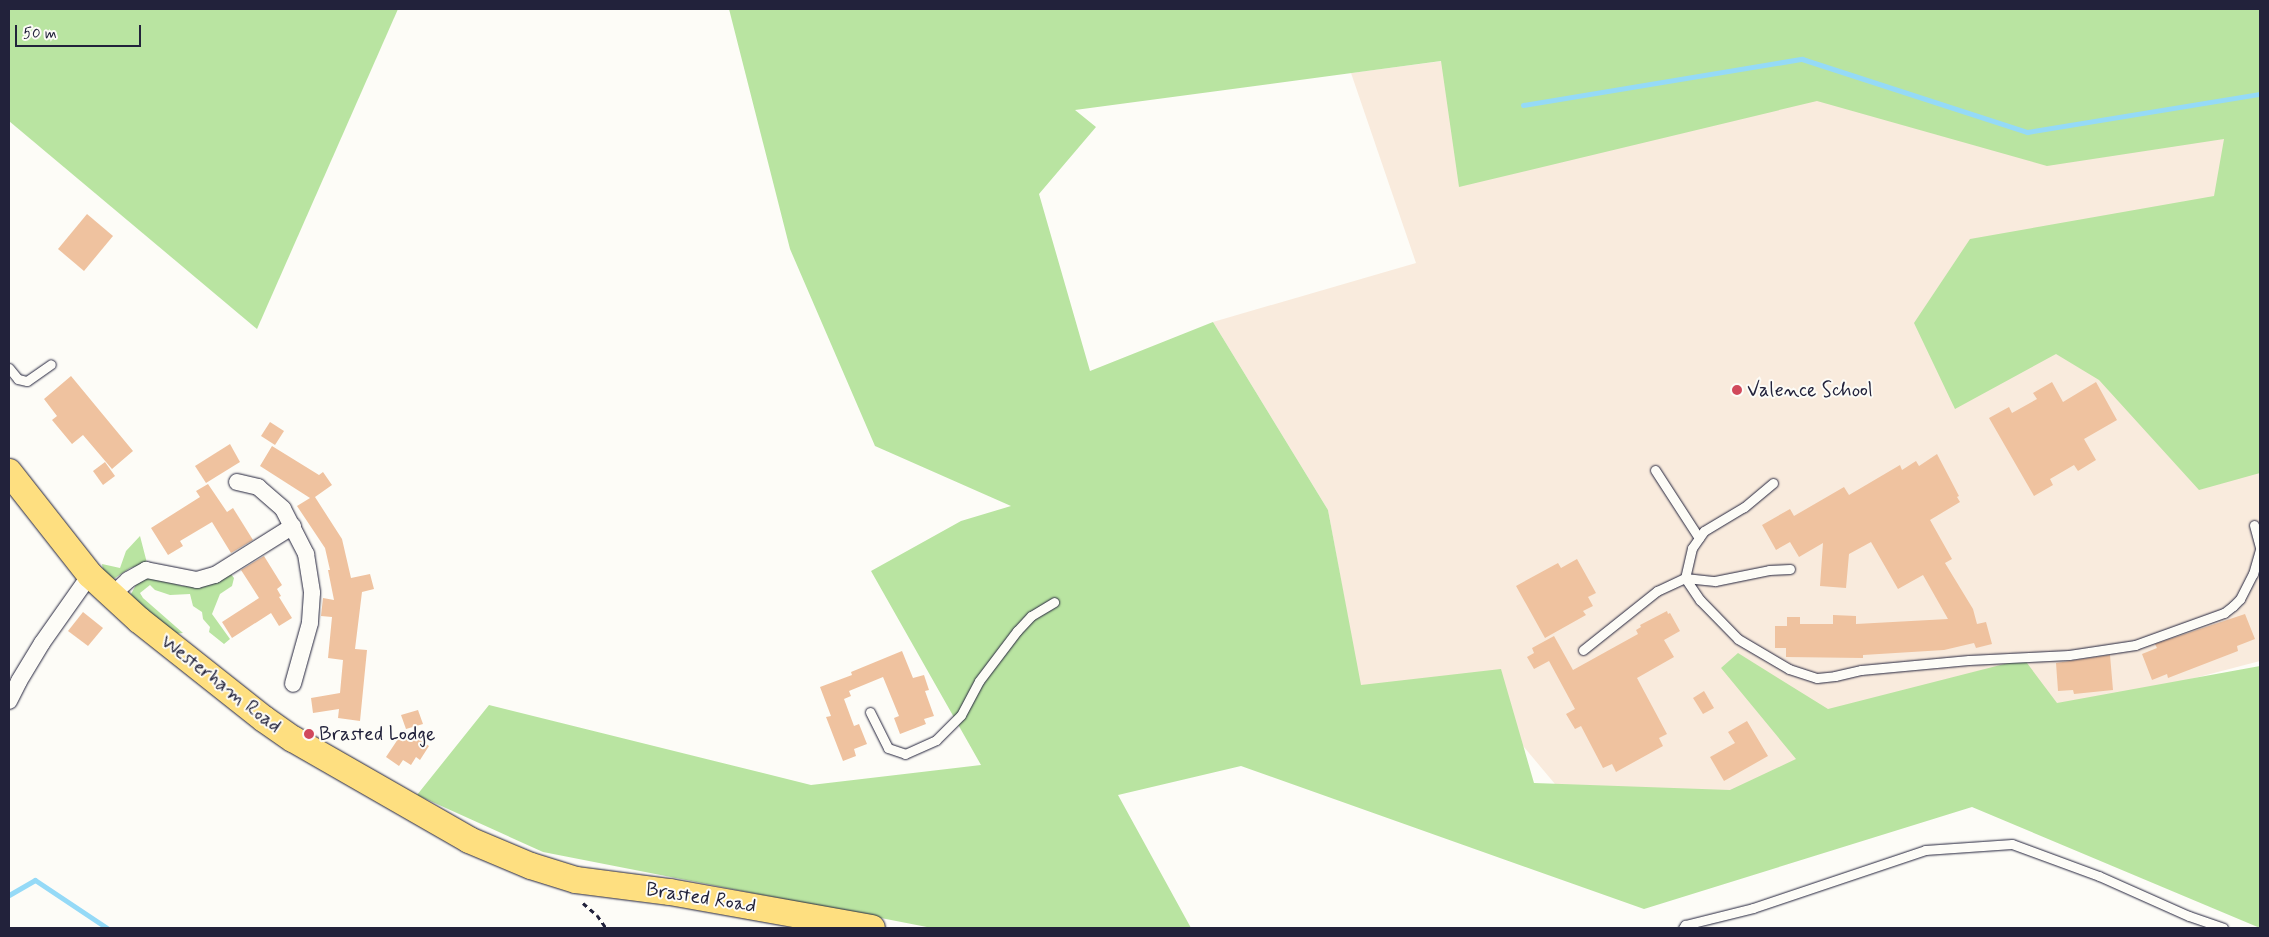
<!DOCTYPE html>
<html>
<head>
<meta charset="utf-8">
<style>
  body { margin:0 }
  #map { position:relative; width:2269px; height:937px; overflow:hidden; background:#fdfcf7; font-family:Mynerve,sans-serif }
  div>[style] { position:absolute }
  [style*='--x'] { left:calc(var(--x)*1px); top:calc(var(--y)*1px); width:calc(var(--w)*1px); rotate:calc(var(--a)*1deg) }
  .built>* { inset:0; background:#f9ebdd }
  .green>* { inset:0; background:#b9e4a1 }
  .stream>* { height:5px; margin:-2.5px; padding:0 2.5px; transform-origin:2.5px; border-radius:2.5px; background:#95daf7 }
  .building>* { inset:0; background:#efc29f }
  .path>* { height:3px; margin-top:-1.5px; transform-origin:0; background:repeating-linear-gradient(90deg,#22223b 0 5px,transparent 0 9px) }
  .roads { filter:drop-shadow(0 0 1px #22223b) drop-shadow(0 0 1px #22223b) }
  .service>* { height:9px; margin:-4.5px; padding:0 4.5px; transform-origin:4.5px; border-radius:4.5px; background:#fdfcf7 }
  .minor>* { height:16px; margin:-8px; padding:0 8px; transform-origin:8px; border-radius:8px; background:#fdfcf7 }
  .primary>* { height:26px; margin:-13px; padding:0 13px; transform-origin:13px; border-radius:13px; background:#fedf80 }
  .dots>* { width:14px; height:14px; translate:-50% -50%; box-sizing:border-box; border:2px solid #fdfcf7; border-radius:50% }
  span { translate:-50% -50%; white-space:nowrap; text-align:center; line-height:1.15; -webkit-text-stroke:4px #fdfcf7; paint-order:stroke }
  .poi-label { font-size:20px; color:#22223b }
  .left { translate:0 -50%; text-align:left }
  .street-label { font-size:20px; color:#22223b }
  .frame { position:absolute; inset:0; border:10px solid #22223b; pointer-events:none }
  .scale { position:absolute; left:15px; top:25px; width:126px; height:22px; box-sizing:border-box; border:2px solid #22223b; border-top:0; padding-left:6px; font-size:15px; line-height:18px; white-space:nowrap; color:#22223b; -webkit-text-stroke:4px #fdfcf7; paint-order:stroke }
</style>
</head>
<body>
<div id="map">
  <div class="built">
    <div style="clip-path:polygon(1634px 36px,2225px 139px,2260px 439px,2260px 661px,1731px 799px,1555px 784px,1513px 734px,1360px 685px,1328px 510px,1213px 322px,1416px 263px,1351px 73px)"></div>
  </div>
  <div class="green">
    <div style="clip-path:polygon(9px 9px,398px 9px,257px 329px,9px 121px)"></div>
    <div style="clip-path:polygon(729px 9px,2260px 9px,2260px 473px,2199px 490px,2099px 380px,2056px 354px,1955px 409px,1914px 323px,1970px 239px,2214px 196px,2224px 139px,2047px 166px,1817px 101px,1459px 187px,1441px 61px,1075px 110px,1096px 127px,1039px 194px,1090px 371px,1213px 322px,1328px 510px,1361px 685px,1501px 669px,1534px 783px,1730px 790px,1796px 759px,1721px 668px,1738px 653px,1828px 709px,2024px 659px,2057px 703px,2260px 666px,2260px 928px,1972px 807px,1644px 909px,1241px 766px,1118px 795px,1191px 928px,932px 928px,543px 852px,417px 795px,489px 705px,811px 785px,981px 765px,871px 571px,961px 521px,1011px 506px,875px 446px,790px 249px)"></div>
    <div style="clip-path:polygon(140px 536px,147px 563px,130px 568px,112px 580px,104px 576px,102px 564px,120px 568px,126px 551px)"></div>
    <div style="clip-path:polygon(230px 573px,234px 578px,232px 586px,220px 594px,212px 614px,230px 639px,224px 644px,209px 632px,210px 627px,203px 619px,202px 612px,193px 606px,190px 594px,170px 595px,155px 590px,150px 585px,140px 593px,143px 598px,183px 633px,174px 634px,134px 602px,131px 594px,138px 581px,150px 575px,182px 586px,199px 586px)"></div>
  </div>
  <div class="stream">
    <div style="--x:1523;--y:105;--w:283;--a:-9.4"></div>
    <div style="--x:1802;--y:59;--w:237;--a:18"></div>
    <div style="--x:2027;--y:132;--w:236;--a:-9.3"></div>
    <div style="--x:9;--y:895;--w:30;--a:-30"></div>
    <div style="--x:35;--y:880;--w:87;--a:33.7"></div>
  </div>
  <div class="building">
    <div style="clip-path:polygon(87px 214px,113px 236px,84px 271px,58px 249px)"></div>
    <div style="clip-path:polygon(71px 376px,133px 451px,112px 469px,83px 435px,72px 444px,52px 420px,57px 416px,44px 399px)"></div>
    <div style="clip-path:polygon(2052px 382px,2063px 402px,2096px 382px,2117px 420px,2084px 439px,2096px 460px,2078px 471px,2074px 465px,2050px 479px,2053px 485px,2034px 496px,1989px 418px,2009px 407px,2012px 413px,2037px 399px,2033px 393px)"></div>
    <div style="clip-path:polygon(270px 422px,284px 431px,275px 445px,261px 436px)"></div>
    <div style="clip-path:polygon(230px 444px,240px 462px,206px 483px,195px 466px)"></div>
    <div style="clip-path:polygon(272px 446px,319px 475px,323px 472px,332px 485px,315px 497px,342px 539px,351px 578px,370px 574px,374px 589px,362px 592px,355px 649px,367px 650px,360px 721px,338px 718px,339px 709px,313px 713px,311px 698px,340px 693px,343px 660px,328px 658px,332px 617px,321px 616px,323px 598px,334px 600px,328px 570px,330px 570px,325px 548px,297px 506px,310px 498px,260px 466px)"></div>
    <div style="clip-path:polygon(1937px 454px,1959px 496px,1957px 497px,1960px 502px,1930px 520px,1952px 559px,1945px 563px,1973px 609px,1977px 624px,1986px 622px,1992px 644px,1976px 648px,1974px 643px,1944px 650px,1863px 655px,1863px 658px,1786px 657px,1786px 648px,1775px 648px,1775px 626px,1787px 626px,1787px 617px,1800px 617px,1800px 624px,1833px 624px,1833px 615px,1856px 616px,1856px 624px,1948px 619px,1923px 575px,1898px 589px,1871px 542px,1849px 554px,1846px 588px,1820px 586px,1823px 543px,1799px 557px,1790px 542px,1776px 550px,1762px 525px,1790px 509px,1794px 516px,1844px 487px,1849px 495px,1900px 465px,1902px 470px,1916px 461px,1919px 466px)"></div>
    <div style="clip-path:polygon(105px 462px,115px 476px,103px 485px,93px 471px)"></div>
    <div style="clip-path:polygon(208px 484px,227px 512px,233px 508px,253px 540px,231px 553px,212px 522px,180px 541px,183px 546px,168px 555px,151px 528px,200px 497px,196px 491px)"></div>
    <div style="clip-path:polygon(264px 556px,282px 585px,277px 589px,281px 596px,279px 597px,292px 618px,279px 626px,271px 613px,232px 638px,222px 622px,259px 598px,241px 570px)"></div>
    <div style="clip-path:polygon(1577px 559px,1596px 593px,1588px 597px,1593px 606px,1583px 611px,1586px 615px,1545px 638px,1516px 586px,1558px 563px,1561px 568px)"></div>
    <div style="clip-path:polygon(1667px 611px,1668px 614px,1670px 613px,1680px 631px,1664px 640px,1674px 657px,1637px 678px,1667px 734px,1659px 738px,1663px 746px,1616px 772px,1612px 764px,1603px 768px,1581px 726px,1575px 729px,1566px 714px,1575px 709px,1549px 661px,1534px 669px,1527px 657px,1534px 653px,1532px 648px,1554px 636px,1573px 670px,1638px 634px,1636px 630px,1641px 627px,1640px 625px)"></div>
    <div style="clip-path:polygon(83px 612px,103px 628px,88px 646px,68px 631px)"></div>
    <div style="clip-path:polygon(2245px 614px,2255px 639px,2237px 646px,2238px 651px,2168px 678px,2167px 674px,2152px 680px,2142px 654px,2157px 648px,2155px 644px)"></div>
    <div style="clip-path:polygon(902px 651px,913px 678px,924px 675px,929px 690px,925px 691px,934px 716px,924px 719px,926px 724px,900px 734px,894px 718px,899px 716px,883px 677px,849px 691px,851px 696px,844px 699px,854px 726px,859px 724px,867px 744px,854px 749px,856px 756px,843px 761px,826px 717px,831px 716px,820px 687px,852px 675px,851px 672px)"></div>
    <div style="clip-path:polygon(2110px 655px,2113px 690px,2074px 694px,2073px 690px,2058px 691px,2056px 663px)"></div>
    <div style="clip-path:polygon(1704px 691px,1714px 708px,1703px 714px,1693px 698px)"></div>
    <div style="clip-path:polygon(418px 710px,423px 724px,406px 729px,401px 715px)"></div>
    <div style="clip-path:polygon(1747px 721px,1768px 756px,1724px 781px,1710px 757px,1735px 743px,1728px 732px)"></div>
    <div style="clip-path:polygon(404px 730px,429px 746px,420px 760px,416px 757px,411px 765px,403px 760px,399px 766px,386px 757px)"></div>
  </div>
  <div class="path">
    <div style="--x:583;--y:903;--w:18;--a:41"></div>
    <div style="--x:597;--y:915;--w:16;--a:55"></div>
  </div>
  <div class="roads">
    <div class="service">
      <div style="--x:9;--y:368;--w:14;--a:51"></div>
      <div style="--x:18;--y:379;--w:9;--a:13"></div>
      <div style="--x:27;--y:381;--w:29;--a:-35"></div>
      <div style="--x:1655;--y:470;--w:81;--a:57.1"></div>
      <div style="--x:1773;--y:483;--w:38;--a:140"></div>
      <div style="--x:1744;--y:507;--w:47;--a:149"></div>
      <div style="--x:1704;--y:531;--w:21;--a:125"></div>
      <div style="--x:1692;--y:548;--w:31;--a:103"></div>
      <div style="--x:1685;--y:578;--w:27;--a:56"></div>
      <div style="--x:1700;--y:600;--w:54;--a:45.7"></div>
      <div style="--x:1738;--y:639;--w:59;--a:30.5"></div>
      <div style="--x:1789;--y:669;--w:29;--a:18"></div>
      <div style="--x:1817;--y:678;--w:18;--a:-6"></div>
      <div style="--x:1835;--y:676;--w:27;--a:-13"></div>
      <div style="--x:1861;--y:670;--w:108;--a:-5.3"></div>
      <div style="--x:1969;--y:660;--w:100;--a:-2.9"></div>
      <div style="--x:2069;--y:655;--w:67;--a:-8.6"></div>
      <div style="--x:2135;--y:645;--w:95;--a:-19.8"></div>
      <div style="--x:2224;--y:613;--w:11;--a:-38"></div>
      <div style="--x:2233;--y:606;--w:10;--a:-45"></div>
      <div style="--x:2240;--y:599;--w:28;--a:-63"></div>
      <div style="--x:2253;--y:574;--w:26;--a:-74"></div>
      <div style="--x:2254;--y:525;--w:24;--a:75"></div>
      <div style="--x:1583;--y:650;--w:95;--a:-38.6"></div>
      <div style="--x:1657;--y:591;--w:31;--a:-25"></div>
      <div style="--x:1685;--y:578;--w:30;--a:6"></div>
      <div style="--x:1715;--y:581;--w:55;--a:-11.5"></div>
      <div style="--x:1769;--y:570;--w:21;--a:-3"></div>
      <div style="--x:870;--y:712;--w:40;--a:63.4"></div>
      <div style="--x:888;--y:748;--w:18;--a:19"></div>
      <div style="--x:905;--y:754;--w:34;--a:-24"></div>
      <div style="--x:936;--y:740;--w:35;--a:-45"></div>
      <div style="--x:961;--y:715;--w:38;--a:-62"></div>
      <div style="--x:979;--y:681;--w:63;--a:-52.8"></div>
      <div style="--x:1017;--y:631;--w:21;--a:-47"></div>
      <div style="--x:1031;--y:616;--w:27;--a:-31"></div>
      <div style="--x:1683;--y:928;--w:4;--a:-56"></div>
      <div style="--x:1685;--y:925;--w:70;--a:-14"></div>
      <div style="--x:1753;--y:908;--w:182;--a:-18.6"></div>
      <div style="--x:1925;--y:850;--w:87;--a:-3.9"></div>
      <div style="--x:2012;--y:844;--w:93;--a:20.2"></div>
      <div style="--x:2099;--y:876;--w:98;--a:24"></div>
      <div style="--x:2189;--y:916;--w:36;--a:19"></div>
    </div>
    <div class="minor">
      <div style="--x:237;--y:482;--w:22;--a:13"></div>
      <div style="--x:258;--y:487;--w:33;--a:41"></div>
      <div style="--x:283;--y:509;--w:51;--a:62.9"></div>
      <div style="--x:306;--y:554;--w:39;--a:81"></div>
      <div style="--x:312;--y:593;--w:30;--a:94"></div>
      <div style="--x:310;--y:623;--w:63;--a:105.6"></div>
      <div style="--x:111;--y:596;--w:23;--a:-43"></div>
      <div style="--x:128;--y:580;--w:21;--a:-29"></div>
      <div style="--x:146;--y:570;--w:52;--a:11.1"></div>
      <div style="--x:197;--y:580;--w:19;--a:-16"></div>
      <div style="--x:215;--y:575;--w:92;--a:-32.1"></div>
      <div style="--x:9;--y:701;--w:22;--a:-63"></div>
      <div style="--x:19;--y:681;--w:44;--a:-58.8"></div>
      <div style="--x:42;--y:643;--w:83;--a:-54.8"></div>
    </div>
    <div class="primary">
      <div style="--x:9;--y:472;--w:131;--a:51.8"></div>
      <div style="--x:90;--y:575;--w:67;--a:42.6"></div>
      <div style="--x:139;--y:620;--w:159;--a:38.4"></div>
      <div style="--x:264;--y:719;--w:35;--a:35"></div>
      <div style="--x:293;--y:739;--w:203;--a:29.8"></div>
      <div style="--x:469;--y:840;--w:67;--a:22.8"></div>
      <div style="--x:531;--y:866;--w:47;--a:17.3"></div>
      <div style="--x:576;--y:880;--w:95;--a:7.3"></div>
      <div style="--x:670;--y:892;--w:205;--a:10.1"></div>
    </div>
  </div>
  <div class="dots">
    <div style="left:1737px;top:390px;background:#d1495b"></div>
    <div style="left:309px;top:734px;background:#d1495b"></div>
  </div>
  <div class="poi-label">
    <span class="left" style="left:1747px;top:390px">Valence School</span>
    <span class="left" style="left:319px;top:734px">Brasted Lodge</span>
  </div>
  <div class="street-label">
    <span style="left:221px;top:684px;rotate:38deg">Westerham Road</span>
    <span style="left:701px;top:898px;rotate:9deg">Brasted Road</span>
  </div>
  <div class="frame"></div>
  <div class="scale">50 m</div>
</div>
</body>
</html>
